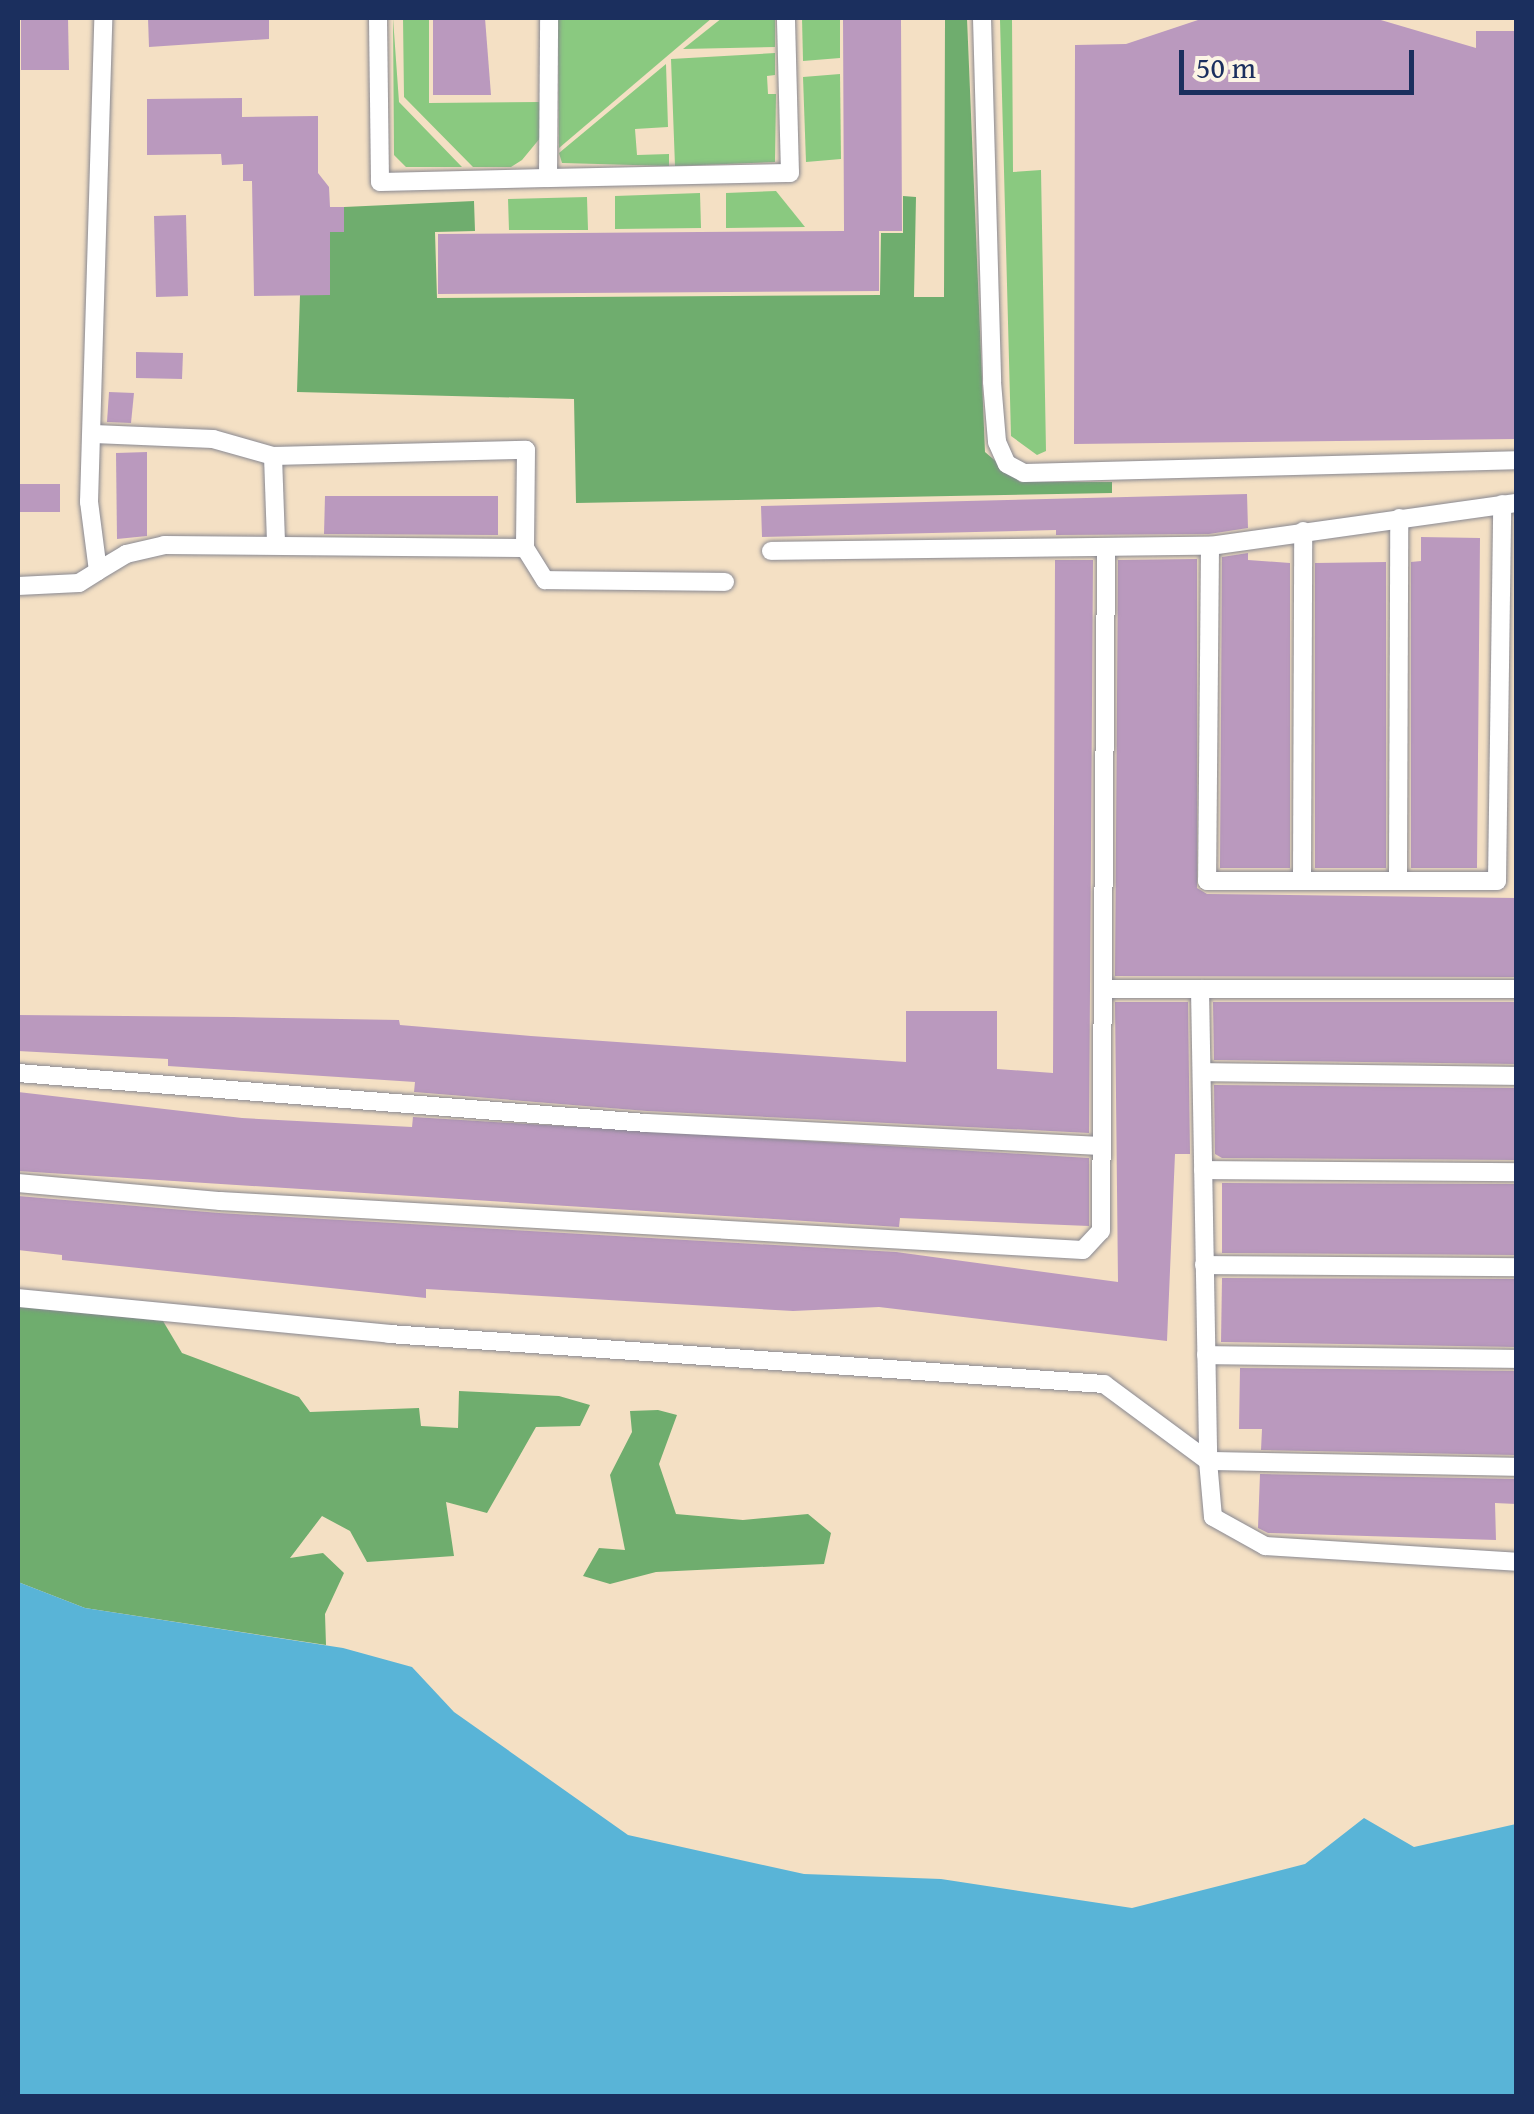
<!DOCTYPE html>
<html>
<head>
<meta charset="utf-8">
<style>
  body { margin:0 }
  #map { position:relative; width:1534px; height:2114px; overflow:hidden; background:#f4e0c4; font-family:"Gentium Book Plus",serif }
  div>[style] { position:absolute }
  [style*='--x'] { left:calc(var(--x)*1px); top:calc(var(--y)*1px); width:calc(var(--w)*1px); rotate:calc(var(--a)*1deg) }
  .green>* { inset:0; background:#8ac980 }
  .forest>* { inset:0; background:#6fad6e }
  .water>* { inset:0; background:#59b4d7 }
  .building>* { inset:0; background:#ba99be }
  .roads { filter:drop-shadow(0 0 2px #888891) drop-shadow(0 0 2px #888891) }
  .lane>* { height:18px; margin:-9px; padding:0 9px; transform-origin:9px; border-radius:9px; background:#fff }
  span { translate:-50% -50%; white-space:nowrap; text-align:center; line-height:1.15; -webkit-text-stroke:9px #fcf5e5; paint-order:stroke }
  .frame { position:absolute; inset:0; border:20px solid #1b2f5e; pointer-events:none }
  .scale { position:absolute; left:1179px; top:50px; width:235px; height:45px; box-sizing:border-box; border:5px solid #1b2f5e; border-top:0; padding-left:12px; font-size:30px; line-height:35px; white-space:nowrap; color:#1b2f5e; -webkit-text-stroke:8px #fcf5e5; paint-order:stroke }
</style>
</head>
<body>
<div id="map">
  <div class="green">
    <div style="clip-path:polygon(393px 18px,399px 102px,462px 167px,406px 167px,394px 155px)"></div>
    <div style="clip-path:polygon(403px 18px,429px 18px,429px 103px,541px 102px,541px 137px,522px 160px,511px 167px,473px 167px,404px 97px)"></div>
    <div style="clip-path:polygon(558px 18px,712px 18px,559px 148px)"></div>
    <div style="clip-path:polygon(722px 18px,775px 18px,775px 47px,683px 49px)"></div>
    <div style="clip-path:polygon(802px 18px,840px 18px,840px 58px,803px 61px)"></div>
    <div style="clip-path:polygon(1012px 18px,1013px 172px,1041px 170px,1046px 451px,1037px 455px,1011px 436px,1000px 20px)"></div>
    <div style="clip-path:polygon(775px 53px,775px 75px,767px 76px,768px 94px,776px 94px,775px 162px,675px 166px,671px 59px)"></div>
    <div style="clip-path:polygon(666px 64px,668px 127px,635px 129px,637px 155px,669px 154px,669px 166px,562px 163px,559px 153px)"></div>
    <div style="clip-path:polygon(840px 74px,841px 159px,806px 162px,803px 77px)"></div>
    <div style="clip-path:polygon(776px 191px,805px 227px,726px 228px,726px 193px)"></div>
    <div style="clip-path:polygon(700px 193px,701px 228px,615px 229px,615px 196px)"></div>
    <div style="clip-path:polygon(587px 197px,588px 230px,509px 230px,508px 199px)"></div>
  </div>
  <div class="forest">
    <div style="clip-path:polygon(945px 18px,967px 18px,985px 452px,1020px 482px,1112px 482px,1112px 493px,576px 503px,574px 399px,297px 392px,300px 295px,330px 294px,330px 232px,344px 232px,344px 207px,474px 201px,475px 231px,435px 232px,437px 298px,880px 295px,881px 233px,903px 233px,903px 196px,916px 197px,914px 297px,944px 297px)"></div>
    <div style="clip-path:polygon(18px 1306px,163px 1321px,182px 1353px,299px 1397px,310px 1412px,419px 1408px,421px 1426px,458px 1428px,459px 1391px,559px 1396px,590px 1405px,580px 1426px,536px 1427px,487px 1513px,446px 1502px,454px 1556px,367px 1562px,350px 1531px,322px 1516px,290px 1558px,323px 1553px,344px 1573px,325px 1614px,326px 1645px,85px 1608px,18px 1582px)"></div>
    <div style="clip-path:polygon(658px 1410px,677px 1415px,659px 1464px,676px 1514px,743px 1520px,808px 1514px,831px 1533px,824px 1564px,656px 1572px,610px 1584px,583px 1576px,599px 1548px,625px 1550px,610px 1475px,632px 1432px,630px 1411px)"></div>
  </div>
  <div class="water">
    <div style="clip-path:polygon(18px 1582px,85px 1608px,343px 1648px,412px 1667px,454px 1712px,628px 1835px,804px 1874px,941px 1879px,1132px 1908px,1305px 1864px,1364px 1818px,1414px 1847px,1516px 1824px,1516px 2096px,18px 2096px)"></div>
  </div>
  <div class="building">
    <div style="clip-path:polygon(21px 18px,68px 18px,69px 70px,21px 70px)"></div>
    <div style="clip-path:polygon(148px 18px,269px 18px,269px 39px,149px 47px)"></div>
    <div style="clip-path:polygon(433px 18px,485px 18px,491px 95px,433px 95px)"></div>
    <div style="clip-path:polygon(843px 18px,901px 18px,902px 231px,879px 231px,879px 291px,438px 294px,438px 234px,844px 231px)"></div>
    <div style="clip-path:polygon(1204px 18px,1374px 18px,1476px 48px,1476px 31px,1516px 31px,1516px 439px,1074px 444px,1075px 45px,1126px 44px)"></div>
    <div style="clip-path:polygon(242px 98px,242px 117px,318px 116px,318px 173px,329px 187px,330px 207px,344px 207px,344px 232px,330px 232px,330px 295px,254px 296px,252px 181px,243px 181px,243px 164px,222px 165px,221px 154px,147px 155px,147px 99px)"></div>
    <div style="clip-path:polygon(186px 215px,188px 296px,156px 297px,154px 216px)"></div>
    <div style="clip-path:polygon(136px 352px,183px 353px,182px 379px,136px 378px)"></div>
    <div style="clip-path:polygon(109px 392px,134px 393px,131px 423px,107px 422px)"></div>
    <div style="clip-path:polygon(147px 452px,147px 536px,117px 539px,116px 453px)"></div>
    <div style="clip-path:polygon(18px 484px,60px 484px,60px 512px,18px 512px)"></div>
    <div style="clip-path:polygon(1247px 494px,1248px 528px,1209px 534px,1056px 535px,1056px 530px,762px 537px,761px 506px)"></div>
    <div style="clip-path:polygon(325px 496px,498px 496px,498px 535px,324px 534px)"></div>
    <div style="clip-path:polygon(1421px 537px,1480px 538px,1477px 868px,1411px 868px,1411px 562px,1421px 561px)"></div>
    <div style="clip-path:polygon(1248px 553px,1248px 560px,1290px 563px,1290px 868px,1220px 868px,1222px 557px)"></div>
    <div style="clip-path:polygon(1197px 559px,1197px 888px,1207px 894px,1516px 898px,1516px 977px,1115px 976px,1118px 560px)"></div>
    <div style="clip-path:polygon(1055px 560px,1093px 560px,1089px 1133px,647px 1111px,414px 1092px,415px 1082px,168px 1066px,168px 1059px,18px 1051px,18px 1015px,233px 1017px,399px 1020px,400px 1025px,531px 1036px,906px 1062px,906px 1011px,997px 1011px,997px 1069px,1053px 1073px)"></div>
    <div style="clip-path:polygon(1386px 562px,1386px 868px,1315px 868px,1315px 563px)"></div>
    <div style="clip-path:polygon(1115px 1002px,1188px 1002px,1190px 1154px,1175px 1154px,1167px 1341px,879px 1307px,793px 1311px,426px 1289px,426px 1298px,62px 1260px,62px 1255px,18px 1250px,18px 1196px,219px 1213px,896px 1252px,1118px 1282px)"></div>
    <div style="clip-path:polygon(1516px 1002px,1516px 1064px,1214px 1060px,1213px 1002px)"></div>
    <div style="clip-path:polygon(1214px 1085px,1516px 1088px,1516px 1160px,1222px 1158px,1215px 1154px)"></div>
    <div style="clip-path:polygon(18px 1092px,242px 1118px,412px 1127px,413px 1117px,1089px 1158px,1089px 1226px,900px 1218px,899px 1227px,18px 1171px)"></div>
    <div style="clip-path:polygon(1222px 1183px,1516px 1184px,1516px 1255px,1222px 1253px)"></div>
    <div style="clip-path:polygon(1222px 1278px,1516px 1279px,1516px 1347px,1221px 1342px)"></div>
    <div style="clip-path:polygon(1240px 1368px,1516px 1371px,1516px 1455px,1261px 1450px,1262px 1429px,1239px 1429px)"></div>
    <div style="clip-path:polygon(1260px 1474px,1516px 1479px,1516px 1504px,1495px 1503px,1496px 1540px,1268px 1533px,1258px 1528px)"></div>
  </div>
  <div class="roads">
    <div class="lane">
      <div style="--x:378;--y:18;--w:164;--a:89.3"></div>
      <div style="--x:380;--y:182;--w:168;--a:-1.4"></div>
      <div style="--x:548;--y:178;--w:160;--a:-89.6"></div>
      <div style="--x:982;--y:18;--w:364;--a:88.4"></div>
      <div style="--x:992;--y:382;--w:60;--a:85.2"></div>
      <div style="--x:997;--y:442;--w:24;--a:66"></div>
      <div style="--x:1007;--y:464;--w:19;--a:28"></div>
      <div style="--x:1024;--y:473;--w:492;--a:-1.5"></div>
      <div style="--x:548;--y:178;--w:242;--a:-1.2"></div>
      <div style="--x:790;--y:173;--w:155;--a:-91.5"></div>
      <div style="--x:94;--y:434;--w:119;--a:2.4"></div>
      <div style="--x:213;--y:439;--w:62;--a:15.8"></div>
      <div style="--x:273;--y:456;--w:253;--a:-1.4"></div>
      <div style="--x:526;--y:450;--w:98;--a:90.6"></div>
      <div style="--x:525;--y:548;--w:38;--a:58"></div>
      <div style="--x:545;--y:580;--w:180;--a:0.6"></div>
      <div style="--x:273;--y:456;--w:88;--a:88"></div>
      <div style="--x:1210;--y:546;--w:335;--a:90.5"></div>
      <div style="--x:1207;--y:881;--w:290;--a:0"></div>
      <div style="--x:1497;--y:881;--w:377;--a:-89.2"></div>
      <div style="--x:771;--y:551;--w:439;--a:-0.7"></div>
      <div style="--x:1210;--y:546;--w:309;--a:-8"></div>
      <div style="--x:98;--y:571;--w:33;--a:-31"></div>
      <div style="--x:126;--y:554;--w:39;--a:-13"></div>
      <div style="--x:164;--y:545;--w:361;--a:0.5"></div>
      <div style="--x:18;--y:586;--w:61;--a:-2.8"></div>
      <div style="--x:79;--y:583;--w:22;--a:-32"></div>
      <div style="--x:98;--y:571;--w:70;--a:-97.4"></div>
      <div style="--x:89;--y:502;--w:484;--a:-88.3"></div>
      <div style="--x:1302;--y:881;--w:350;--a:-89.8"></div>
      <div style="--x:1398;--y:881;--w:363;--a:-89.8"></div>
      <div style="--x:1103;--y:989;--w:97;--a:0"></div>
      <div style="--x:1516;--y:989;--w:316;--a:180"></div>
      <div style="--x:1200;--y:989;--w:472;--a:89"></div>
      <div style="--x:1208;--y:1461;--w:308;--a:1.1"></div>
      <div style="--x:1202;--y:1072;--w:314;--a:0.7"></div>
      <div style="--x:18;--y:1073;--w:630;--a:4.55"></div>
      <div style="--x:646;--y:1123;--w:456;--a:2.9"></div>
      <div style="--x:1203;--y:1170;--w:313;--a:0.4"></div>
      <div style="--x:18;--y:1183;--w:203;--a:5.1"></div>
      <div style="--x:220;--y:1201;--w:864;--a:3.25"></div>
      <div style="--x:1083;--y:1250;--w:26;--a:-47"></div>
      <div style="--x:1101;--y:1231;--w:684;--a:-89.58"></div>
      <div style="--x:1204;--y:1265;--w:312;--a:0.4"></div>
      <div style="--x:18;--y:1298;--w:373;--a:5.5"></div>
      <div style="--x:389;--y:1334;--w:717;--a:4"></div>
      <div style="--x:1104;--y:1384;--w:129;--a:36.5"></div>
      <div style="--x:1208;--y:1461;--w:56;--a:84.9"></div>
      <div style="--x:1213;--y:1517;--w:60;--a:29.1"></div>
      <div style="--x:1265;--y:1546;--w:252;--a:3.6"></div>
      <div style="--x:1206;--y:1355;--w:310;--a:0.7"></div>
    </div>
  </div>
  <div class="frame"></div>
  <div class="scale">50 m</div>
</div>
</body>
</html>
